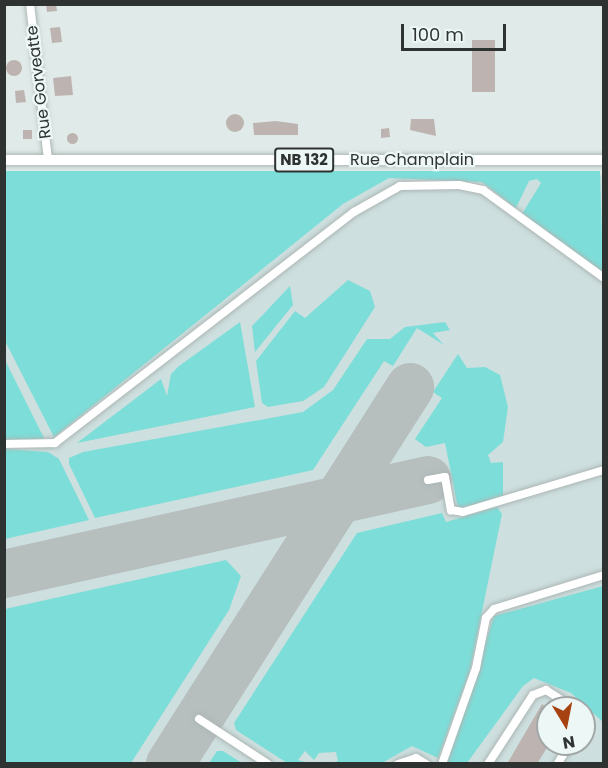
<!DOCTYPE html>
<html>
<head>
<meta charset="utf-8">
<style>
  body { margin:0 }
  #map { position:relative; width:608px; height:768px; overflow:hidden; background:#e0eae9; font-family:Poppins,sans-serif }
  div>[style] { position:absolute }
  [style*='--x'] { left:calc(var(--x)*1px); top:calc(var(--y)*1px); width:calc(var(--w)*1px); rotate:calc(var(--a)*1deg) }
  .built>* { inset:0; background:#cddfde }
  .green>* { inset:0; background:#7dded9 }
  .runway>* { height:48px; margin:-24px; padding:0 24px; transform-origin:24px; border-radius:24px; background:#b6bebe }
  .building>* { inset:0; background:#bdb4b1 }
  .round { border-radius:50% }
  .roads { filter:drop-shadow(0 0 2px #acb6b5) drop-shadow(0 0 2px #acb6b5) }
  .minor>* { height:8px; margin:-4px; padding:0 4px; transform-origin:4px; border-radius:4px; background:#fff }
  .major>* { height:10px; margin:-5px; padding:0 5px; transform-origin:5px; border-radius:5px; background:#fff }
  span { translate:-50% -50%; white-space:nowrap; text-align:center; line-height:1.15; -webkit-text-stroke:4.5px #edf7f6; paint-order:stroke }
  .shield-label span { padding:2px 4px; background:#edf7f6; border:2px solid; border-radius:4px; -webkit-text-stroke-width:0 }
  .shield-label { font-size:15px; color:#2e3231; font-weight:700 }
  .street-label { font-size:16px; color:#2e3231 }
  .frame { position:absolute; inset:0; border:6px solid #2e3231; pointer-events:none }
  .north { position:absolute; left:536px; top:696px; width:60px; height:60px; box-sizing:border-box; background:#edf7f6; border:2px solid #a1a8a7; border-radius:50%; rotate:170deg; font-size:16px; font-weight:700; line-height:24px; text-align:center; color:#2e3231 }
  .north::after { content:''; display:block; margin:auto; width:21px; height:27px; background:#a6420f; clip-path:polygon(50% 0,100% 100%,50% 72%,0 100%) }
  .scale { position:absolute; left:401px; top:24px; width:105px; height:27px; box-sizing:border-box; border:3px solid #2e3231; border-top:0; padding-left:8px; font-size:18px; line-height:21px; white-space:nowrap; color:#2e3231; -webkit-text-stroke:4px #edf7f6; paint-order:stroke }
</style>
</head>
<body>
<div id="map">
  <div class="built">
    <div style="clip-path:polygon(evenodd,603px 175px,603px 763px,5px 764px,5px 233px,370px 176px,603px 175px,548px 708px,584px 708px,584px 744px,548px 744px,548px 708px)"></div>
  </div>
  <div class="green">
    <div style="clip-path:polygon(5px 171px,600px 171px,603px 272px,522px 214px,541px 183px,537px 179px,529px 181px,516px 208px,482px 182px,389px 178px,343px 204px,54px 437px,5px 341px)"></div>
    <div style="clip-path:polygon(348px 280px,370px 291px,375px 307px,324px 387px,303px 401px,268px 407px,262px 403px,256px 361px,295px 311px,305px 318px)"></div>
    <div style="clip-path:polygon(290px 286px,293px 305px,255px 352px,252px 326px)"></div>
    <div style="clip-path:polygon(240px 322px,255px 407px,77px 443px,161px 379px,167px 396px,171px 374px,179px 366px)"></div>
    <div style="clip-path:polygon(445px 322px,450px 330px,433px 333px,444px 345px,417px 328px,393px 366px,384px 361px,313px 470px,95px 518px,69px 464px,69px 458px,83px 452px,303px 412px,333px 390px,367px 339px,390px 339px,405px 327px)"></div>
    <div style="clip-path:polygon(458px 354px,467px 368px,485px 367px,500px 375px,508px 407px,503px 442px,488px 455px,491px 463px,503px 462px,503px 496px,466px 508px,458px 508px,445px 443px,426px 447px,415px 439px,442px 398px,433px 392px)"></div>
    <div style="clip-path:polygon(4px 358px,44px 438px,43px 442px,5px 440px)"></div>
    <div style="clip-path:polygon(4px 449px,48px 452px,59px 459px,89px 520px,5px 539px)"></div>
    <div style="clip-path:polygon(497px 507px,502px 514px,470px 670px,438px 758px,412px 746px,382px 763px,330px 763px,338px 761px,336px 752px,319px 753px,314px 760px,305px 751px,298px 760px,308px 763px,287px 763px,236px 730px,234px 723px,357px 533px,442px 513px,446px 522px)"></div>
    <div style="clip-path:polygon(226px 560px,241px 576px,229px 610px,131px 763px,5px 763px,5px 609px)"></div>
    <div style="clip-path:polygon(603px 586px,603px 722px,571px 693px,534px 678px,523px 686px,467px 763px,447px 764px,494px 616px)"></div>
    <div style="clip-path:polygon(217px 751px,223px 751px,242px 763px,209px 763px)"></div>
  </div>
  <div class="runway">
    <div style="--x:4;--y:574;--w:434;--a:-12.5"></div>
    <div style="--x:170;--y:764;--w:447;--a:-57.5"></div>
  </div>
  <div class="building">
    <div style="clip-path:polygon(46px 4px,56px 4px,57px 11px,47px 12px)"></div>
    <div style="clip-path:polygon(60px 27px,62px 42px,52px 43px,50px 28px)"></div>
    <div style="clip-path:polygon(472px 40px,495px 40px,495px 92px,472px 92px)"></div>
    <div class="round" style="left:6px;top:60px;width:16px;height:16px"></div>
    <div style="clip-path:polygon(71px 76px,73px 95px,55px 96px,53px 78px)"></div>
    <div style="clip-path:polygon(24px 90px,26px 102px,16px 103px,15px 91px)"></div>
    <div class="round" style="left:226px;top:114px;width:18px;height:18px"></div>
    <div style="clip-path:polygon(411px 119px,434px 119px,436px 136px,410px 130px)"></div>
    <div style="clip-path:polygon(276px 121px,298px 124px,298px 135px,254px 135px,253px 123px)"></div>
    <div style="clip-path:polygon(389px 128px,390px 137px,381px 138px,381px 129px)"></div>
    <div style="clip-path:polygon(23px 130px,32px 130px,32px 139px,23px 139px)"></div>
    <div class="round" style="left:66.5px;top:132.5px;width:11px;height:11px"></div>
    <div style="clip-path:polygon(542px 704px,548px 708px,548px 746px,537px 764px,507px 764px)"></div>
  </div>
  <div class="roads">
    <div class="minor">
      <div style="--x:30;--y:4;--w:157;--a:83.4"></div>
      <div style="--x:4;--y:444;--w:51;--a:-1.1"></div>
      <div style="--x:55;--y:443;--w:378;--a:-37.7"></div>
      <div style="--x:354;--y:212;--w:53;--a:-29.5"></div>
      <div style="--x:400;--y:186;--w:59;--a:-1"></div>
      <div style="--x:459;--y:185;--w:25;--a:12"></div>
      <div style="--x:483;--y:190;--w:150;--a:36"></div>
      <div style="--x:428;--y:480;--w:17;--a:-10"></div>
      <div style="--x:445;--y:477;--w:34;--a:80"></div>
      <div style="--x:451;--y:510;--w:12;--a:9"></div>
      <div style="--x:463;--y:512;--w:147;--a:-16.6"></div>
      <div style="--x:584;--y:715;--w:8;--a:90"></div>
      <div style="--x:199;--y:719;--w:82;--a:33.1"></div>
      <div style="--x:558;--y:763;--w:22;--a:-58"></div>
      <div style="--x:398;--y:764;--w:19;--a:-18"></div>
      <div style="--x:416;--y:758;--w:12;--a:31"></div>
      <div style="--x:442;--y:764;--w:102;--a:-70.5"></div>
      <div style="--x:476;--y:668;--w:51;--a:-78.7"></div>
      <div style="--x:486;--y:618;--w:12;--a:-48"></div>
      <div style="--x:494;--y:609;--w:115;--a:-17.2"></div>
      <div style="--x:488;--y:764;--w:82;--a:-56.9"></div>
      <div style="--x:533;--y:695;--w:14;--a:-21"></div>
      <div style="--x:546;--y:690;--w:33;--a:33"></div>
    </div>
    <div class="major">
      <div style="--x:4;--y:160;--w:600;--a:0"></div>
    </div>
  </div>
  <div class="shield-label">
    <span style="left:304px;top:160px">NB 132</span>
  </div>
  <div class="street-label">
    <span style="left:39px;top:82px;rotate:-97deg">Rue Gorveatte</span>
    <span style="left:412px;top:160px">Rue Champlain</span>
  </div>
  <div class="frame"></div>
  <div class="north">N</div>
  <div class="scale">100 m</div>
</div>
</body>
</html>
